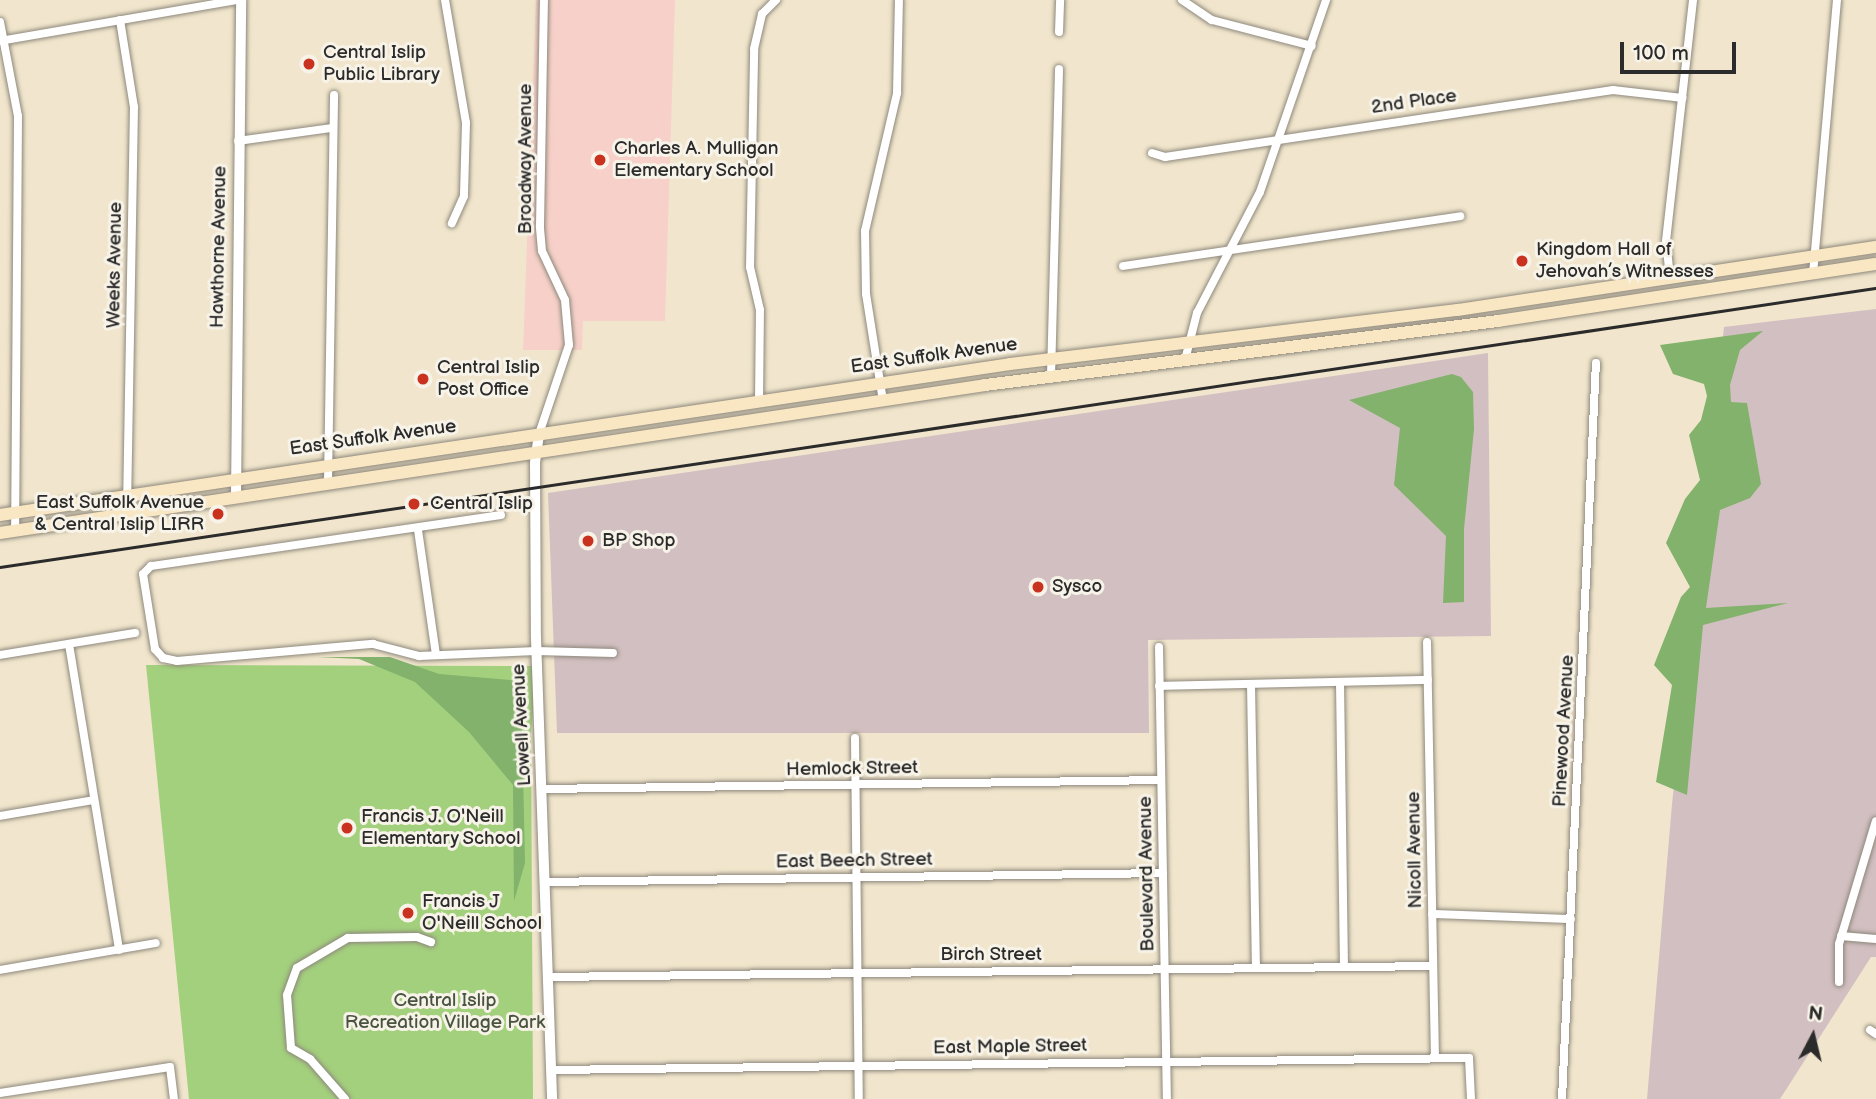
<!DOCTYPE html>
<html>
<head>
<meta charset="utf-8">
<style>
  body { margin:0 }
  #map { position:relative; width:1876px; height:1099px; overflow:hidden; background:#f1e6cd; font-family:"Balsamiq Sans",sans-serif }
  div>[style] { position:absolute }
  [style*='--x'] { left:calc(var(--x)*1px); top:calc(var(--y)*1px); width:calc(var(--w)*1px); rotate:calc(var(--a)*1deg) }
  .built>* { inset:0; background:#f7d1c9 }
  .industrial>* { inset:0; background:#d2bfc1 }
  .green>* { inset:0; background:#a3d07d }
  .forest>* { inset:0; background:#82b26c }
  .roads { filter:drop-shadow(0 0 2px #8e887c) drop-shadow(0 0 2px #8e887c) }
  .minor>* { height:8px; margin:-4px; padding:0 4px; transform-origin:4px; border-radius:4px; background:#fff }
  .tertiary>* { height:10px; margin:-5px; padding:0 5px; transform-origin:5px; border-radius:5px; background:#fff }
  .secondary>* { height:12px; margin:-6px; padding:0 6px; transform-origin:6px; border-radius:6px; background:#f9e7c3 }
  .rail>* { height:2.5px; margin:-1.25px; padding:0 1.25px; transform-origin:1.25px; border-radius:1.25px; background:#2b2b2b }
  .dots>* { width:19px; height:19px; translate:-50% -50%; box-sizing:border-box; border:4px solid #f7f3e8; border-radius:50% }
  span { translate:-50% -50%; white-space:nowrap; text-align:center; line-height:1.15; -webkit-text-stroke:6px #f7f3e8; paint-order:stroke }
  .poi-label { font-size:19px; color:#2b2b2b }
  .left { translate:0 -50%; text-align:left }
  .right { translate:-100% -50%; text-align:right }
  .street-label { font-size:19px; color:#2b2b2b }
  .park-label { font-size:19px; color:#495440 }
  .north { position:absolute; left:1778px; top:1001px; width:70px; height:70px; -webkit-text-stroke:5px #f7f3e8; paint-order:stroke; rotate:7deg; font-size:19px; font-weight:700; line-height:28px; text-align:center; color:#2b2b2b }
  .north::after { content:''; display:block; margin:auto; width:24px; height:32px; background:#2b2b2b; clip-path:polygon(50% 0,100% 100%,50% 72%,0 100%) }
  .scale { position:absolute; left:1620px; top:42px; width:116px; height:32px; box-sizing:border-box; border:4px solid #2b2b2b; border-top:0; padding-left:9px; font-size:21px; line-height:24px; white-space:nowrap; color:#2b2b2b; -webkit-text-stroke:5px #f7f3e8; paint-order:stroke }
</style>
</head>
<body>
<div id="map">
  <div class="built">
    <div style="clip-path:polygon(536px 0,675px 0,665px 321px,583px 321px,582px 350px,523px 350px)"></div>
  </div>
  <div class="industrial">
    <div style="clip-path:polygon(1876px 309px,1876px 957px,1871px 957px,1780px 1099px,1647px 1099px,1672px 804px,1724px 327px)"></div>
    <div style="clip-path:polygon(1488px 353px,1491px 636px,1148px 640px,1149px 733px,557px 733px,548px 493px)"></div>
  </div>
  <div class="green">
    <div style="clip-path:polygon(146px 665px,537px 666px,531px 733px,533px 1099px,189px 1099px)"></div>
  </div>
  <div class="forest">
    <div style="clip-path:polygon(1763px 331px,1740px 350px,1730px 385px,1731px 402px,1747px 403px,1761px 484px,1750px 498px,1720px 510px,1706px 608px,1788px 603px,1703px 625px,1687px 795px,1656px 782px,1672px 685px,1654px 665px,1681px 597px,1690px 587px,1666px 543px,1685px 499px,1700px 480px,1689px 435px,1701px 420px,1707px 396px,1704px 384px,1673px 374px,1660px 345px)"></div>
    <div style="clip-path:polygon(1452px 374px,1461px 377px,1473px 392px,1474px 429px,1464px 529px,1464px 602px,1443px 603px,1446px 536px,1394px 485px,1400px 428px,1349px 400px)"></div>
    <div style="clip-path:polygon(318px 657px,390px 657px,439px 674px,521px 681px,525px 863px,514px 901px,513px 785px,469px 732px,415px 682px,359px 659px)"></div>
  </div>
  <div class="roads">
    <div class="minor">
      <div style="--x:445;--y:0;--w:125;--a:80.3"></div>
      <div style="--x:466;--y:123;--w:73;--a:91.6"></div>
      <div style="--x:464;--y:196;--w:30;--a:114"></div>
      <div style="--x:1182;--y:0;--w:36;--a:34"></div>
      <div style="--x:1212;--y:20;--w:103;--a:14.6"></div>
      <div style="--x:120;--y:20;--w:88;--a:80.9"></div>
      <div style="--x:134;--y:107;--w:405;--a:91"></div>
      <div style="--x:0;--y:22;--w:96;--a:79.2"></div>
      <div style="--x:18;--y:116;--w:414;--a:90.4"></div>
      <div style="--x:1059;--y:32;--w:32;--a:-88"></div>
      <div style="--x:0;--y:41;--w:242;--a:-9.8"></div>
      <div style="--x:238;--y:141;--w:95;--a:-7.9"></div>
      <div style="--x:1152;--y:153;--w:14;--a:17"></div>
      <div style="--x:1165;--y:157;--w:453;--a:-8.5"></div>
      <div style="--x:1613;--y:90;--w:70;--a:6.5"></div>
      <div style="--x:1123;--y:266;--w:341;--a:-8.4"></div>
      <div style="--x:1813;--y:274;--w:275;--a:-85"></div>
      <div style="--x:1670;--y:278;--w:37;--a:-96"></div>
      <div style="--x:1666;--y:241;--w:243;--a:-83.6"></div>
      <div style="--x:1185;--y:360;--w:49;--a:-75.7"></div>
      <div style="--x:1197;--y:313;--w:136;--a:-62.5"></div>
      <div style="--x:1260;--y:192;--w:203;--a:-71"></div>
      <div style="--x:1051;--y:376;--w:307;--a:-88.5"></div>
      <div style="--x:883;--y:401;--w:108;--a:-99"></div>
      <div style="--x:866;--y:294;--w:63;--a:-90.9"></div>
      <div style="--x:865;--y:231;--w:142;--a:-76.9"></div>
      <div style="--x:897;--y:93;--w:93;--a:-88.8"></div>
      <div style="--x:759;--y:402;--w:92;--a:-89.4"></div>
      <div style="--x:760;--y:310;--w:44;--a:-103.1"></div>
      <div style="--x:750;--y:267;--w:218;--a:-88.9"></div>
      <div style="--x:754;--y:49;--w:36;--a:-77"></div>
      <div style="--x:762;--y:14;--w:20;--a:-45"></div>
      <div style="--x:539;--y:434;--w:94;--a:-71.4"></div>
      <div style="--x:569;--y:345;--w:45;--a:-95.1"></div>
      <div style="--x:565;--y:300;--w:54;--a:-115.1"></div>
      <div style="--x:542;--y:251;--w:25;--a:-95"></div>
      <div style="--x:540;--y:226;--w:226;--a:-89"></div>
      <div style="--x:328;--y:482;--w:387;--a:-89.1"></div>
      <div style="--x:501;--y:515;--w:354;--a:171.7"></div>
      <div style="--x:151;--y:566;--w:11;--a:135"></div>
      <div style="--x:143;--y:574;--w:76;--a:80.9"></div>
      <div style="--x:155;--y:649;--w:12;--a:48"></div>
      <div style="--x:163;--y:658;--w:14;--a:12"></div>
      <div style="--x:177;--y:661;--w:197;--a:-5"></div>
      <div style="--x:373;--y:644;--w:48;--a:14.6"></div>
      <div style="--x:419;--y:656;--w:117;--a:-2.4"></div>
      <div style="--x:536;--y:651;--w:77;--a:1.5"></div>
      <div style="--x:418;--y:530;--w:126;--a:81.8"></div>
      <div style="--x:1427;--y:642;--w:415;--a:88.9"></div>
      <div style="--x:69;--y:644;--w:310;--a:80.7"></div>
      <div style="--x:1159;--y:647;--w:452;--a:89"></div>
      <div style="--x:0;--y:655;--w:137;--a:-9.3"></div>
      <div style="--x:1340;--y:682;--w:285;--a:89.2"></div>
      <div style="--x:1251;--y:684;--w:284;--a:89"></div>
      <div style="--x:1159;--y:686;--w:269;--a:-1.3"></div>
      <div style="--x:855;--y:738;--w:361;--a:89.4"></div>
      <div style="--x:543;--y:789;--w:618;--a:-0.83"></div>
      <div style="--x:0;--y:816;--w:95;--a:-9.7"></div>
      <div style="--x:545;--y:882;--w:618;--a:-0.83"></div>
      <div style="--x:1432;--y:914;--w:139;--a:2.1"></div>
      <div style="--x:1841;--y:936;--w:35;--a:5"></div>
      <div style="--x:0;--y:970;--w:158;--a:-9.8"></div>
      <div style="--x:549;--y:977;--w:884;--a:-0.71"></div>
      <div style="--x:1839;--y:982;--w:38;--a:-90"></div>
      <div style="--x:1839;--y:944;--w:128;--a:-73.3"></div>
      <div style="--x:1870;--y:1030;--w:7;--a:34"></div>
      <div style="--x:552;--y:1070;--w:917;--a:-0.75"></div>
      <div style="--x:1469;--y:1058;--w:41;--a:87.2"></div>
      <div style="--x:0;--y:1093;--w:172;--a:-8.7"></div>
      <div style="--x:170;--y:1067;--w:32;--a:83"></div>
      <div style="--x:345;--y:1099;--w:53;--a:-131.2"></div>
      <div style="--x:310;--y:1059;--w:22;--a:-150"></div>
      <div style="--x:291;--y:1048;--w:53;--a:-94.3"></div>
      <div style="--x:287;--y:995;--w:29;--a:-70"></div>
      <div style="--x:297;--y:968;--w:59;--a:-30.5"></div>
      <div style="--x:348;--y:938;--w:69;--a:-0.8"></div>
      <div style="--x:417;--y:937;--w:15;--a:20"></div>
      <div style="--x:1562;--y:1099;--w:737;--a:-87.36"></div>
    </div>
    <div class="tertiary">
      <div style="--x:539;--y:434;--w:29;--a:98"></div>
      <div style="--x:535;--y:463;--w:175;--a:89.7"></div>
      <div style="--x:536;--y:638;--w:461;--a:88"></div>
      <div style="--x:236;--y:495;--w:495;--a:-89.4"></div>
    </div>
    <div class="secondary">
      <div style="--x:0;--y:515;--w:1021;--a:-8.5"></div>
      <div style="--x:1010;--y:364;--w:451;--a:-6.9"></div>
      <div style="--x:1458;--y:310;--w:423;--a:-8.6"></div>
      <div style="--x:0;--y:533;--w:996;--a:-8.54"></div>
      <div style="--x:985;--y:385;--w:517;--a:-7.11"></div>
      <div style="--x:1498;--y:321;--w:382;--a:-8.6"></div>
    </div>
  </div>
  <div class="rail">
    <div style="--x:0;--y:567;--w:1897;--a:-8.46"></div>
  </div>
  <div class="dots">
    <div style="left:309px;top:64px;background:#c8321e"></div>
    <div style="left:600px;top:160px;background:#c8321e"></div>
    <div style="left:1522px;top:261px;background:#c8321e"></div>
    <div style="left:423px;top:379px;background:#c8321e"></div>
    <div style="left:414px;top:504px;background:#c8321e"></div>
    <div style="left:218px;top:514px;background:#c8321e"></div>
    <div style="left:588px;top:541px;background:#c8321e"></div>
    <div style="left:1038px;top:587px;background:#c8321e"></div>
    <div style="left:347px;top:828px;background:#c8321e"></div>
    <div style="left:408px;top:913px;background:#c8321e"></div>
  </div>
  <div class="poi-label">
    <span class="left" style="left:323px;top:64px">Central Islip<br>Public Library</span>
    <span class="left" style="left:614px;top:160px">Charles A. Mulligan<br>Elementary School</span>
    <span class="left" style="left:1536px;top:261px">Kingdom Hall of<br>Jehovah’s Witnesses</span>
    <span class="left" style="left:437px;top:379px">Central Islip<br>Post Office</span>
    <span class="right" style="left:204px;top:514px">East Suffolk Avenue<br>&amp; Central Islip LIRR</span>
    <span class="left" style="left:430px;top:504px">Central Islip</span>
    <span class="left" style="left:602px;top:541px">BP Shop</span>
    <span class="left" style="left:1052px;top:587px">Sysco</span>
    <span class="left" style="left:361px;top:828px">Francis J. O'Neill<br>Elementary School</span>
    <span class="left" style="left:422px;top:913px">Francis J<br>O'Neill School</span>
  </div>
  <div class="street-label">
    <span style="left:1414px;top:102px;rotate:-8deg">2nd Place</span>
    <span style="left:526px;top:159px;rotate:-90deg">Broadway Avenue</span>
    <span style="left:219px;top:247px;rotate:-89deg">Hawthorne Avenue</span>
    <span style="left:115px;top:265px;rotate:-89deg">Weeks Avenue</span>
    <span style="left:934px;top:356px;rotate:-8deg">East Suffolk Avenue</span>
    <span style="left:373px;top:438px;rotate:-8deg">East Suffolk Avenue</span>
    <span style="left:522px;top:725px;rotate:-93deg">Lowell Avenue</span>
    <span style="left:1564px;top:731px;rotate:-87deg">Pinewood Avenue</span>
    <span style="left:852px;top:769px;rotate:-1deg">Hemlock Street</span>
    <span style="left:1415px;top:850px;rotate:-91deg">Nicoll Avenue</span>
    <span style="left:854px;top:861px;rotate:-1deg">East Beech Street</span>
    <span style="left:1147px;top:874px;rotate:-91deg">Boulevard Avenue</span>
    <span style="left:991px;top:955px">Birch Street</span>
    <span style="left:1010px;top:1047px;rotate:-1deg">East Maple Street</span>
  </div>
  <div class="park-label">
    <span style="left:445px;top:1012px">Central Islip<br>Recreation Village Park</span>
  </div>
  <div class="north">N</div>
  <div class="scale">100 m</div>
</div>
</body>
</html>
